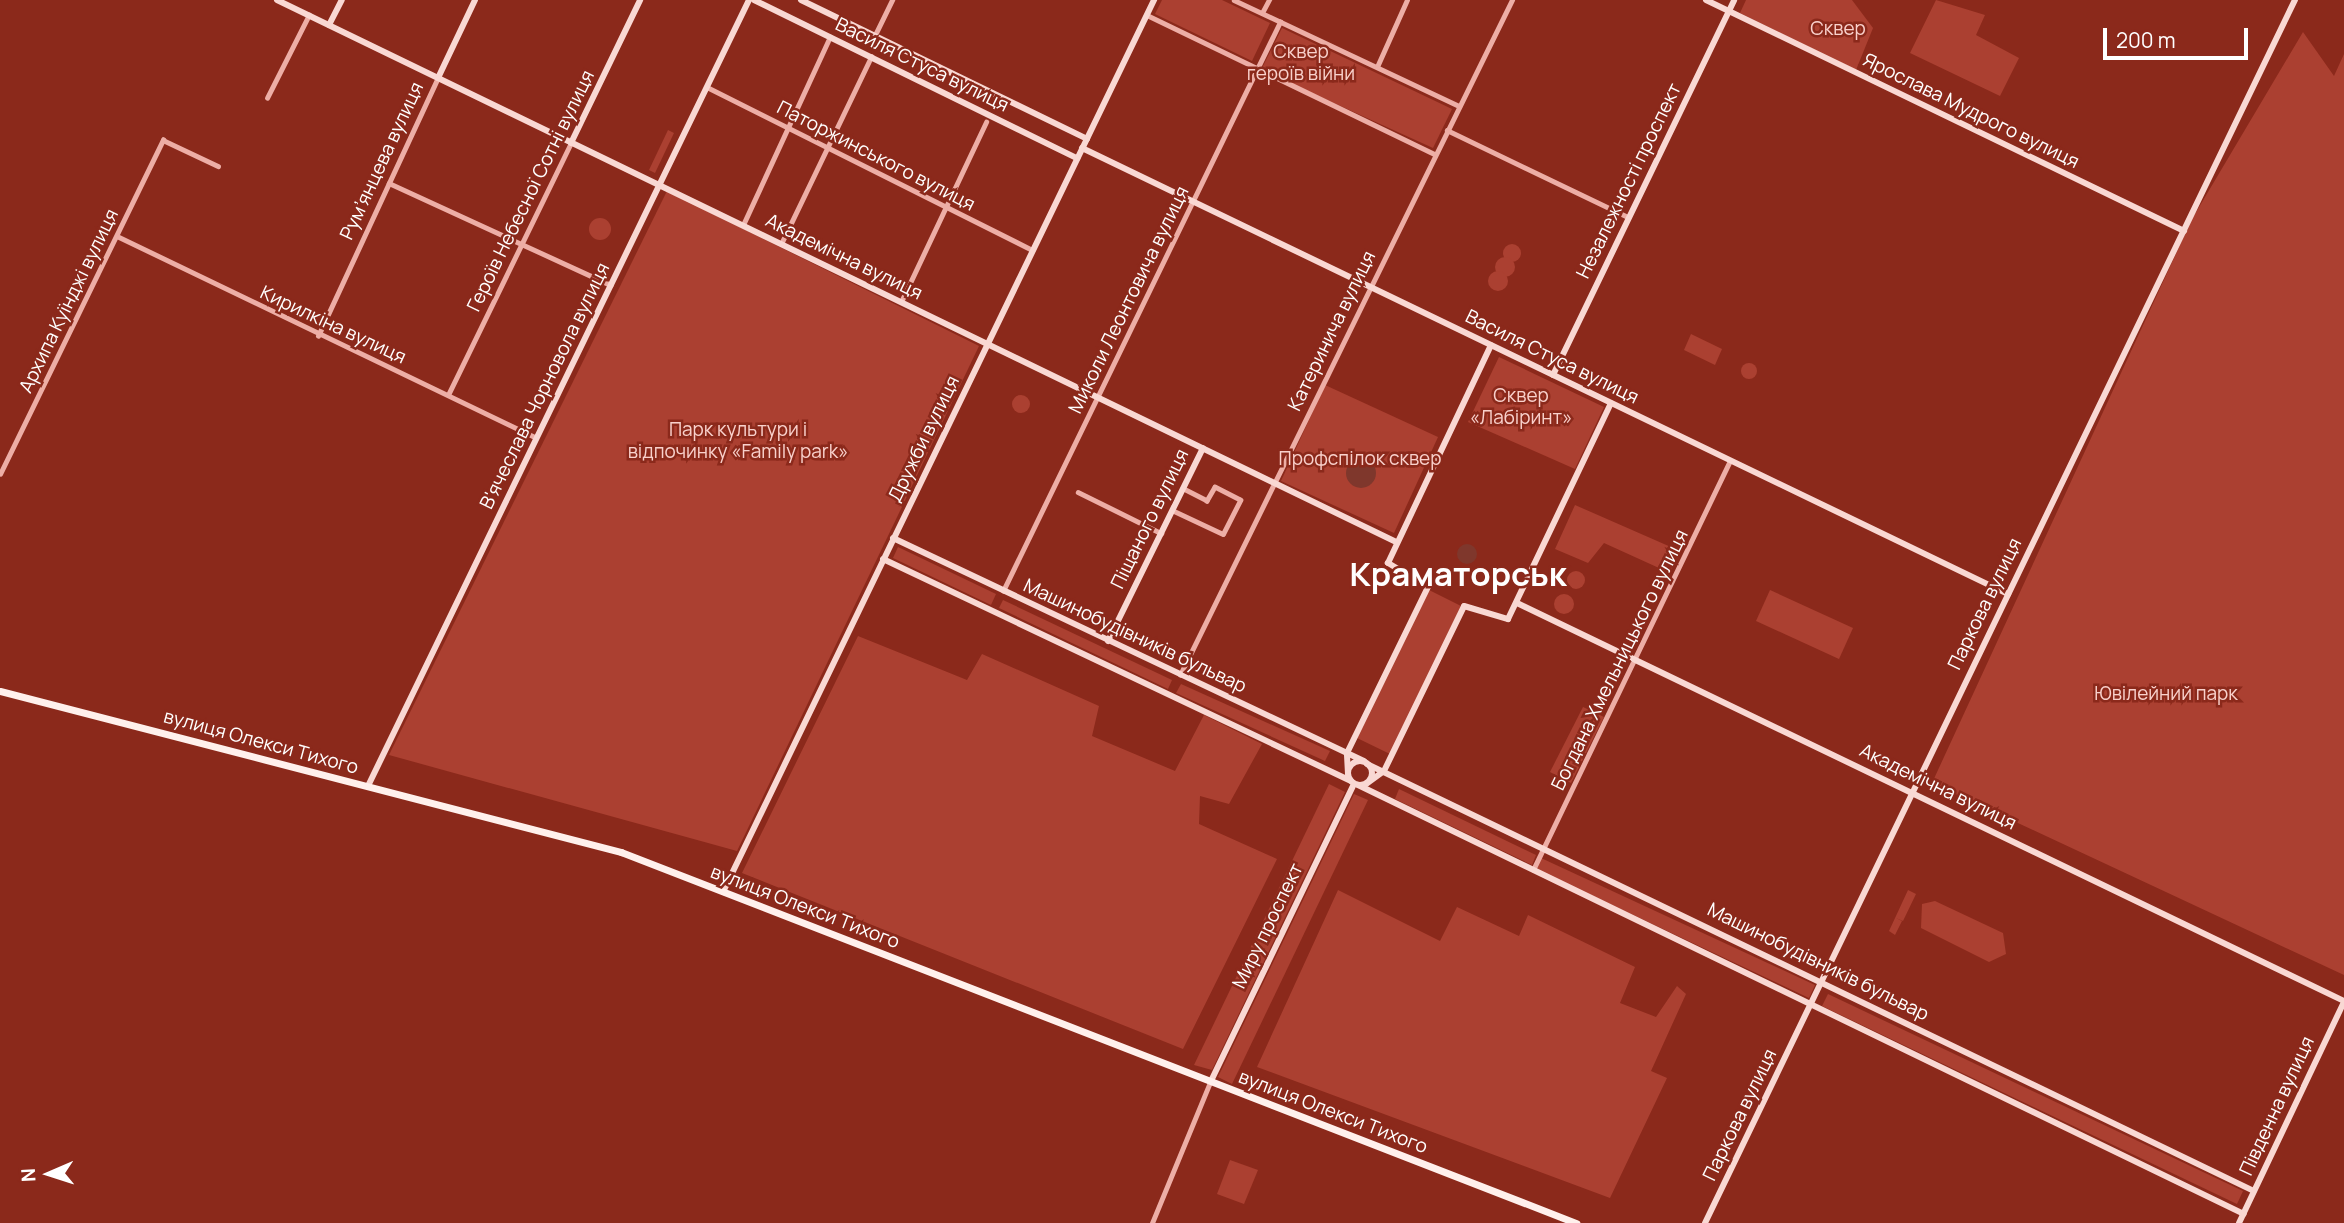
<!DOCTYPE html>
<html>
<head>
<meta charset="utf-8">
<style>
  body { margin:0 }
  #map { position:relative; width:2344px; height:1223px; overflow:hidden; background:#8b291b; font-family:Manrope,sans-serif }
  div>[style] { position:absolute }
  [style*='--x'] { left:calc(var(--x)*1px); top:calc(var(--y)*1px); width:calc(var(--w)*1px); rotate:calc(var(--a)*1deg) }
  .green>* { inset:0; background:#ab4031 }
  .round { border-radius:50% }
  .water>* { inset:0; background:#7f372c }
  .street>* { height:4.5px; margin:-2.25px; padding:0 2.25px; transform-origin:2.25px; border-radius:2.25px; background:#edaea6 }
  .secondary>* { height:6px; margin:-3px; padding:0 3px; transform-origin:3px; border-radius:3px; background:#f9d8d3 }
  .secondary>.ring { margin:-3px; padding:0; box-sizing:content-box; background:none; border:6px solid #f9d8d3; border-radius:50% }
  .primary>* { height:7px; margin:-3.5px; padding:0 3.5px; transform-origin:3.5px; border-radius:3.5px; background:#fff0ec }
  span { translate:-50% -50%; white-space:nowrap; text-align:center; line-height:1.15; -webkit-text-stroke:5px #8b291b; paint-order:stroke }
  .park-label { font-size:19px; color:#f9d1cc }
  .street-label { font-size:19px; color:#fff }
  .town-label { font-size:33px; color:#fff; font-weight:700 }
  .north { position:absolute; left:14px; top:1139px; width:70px; height:70px; -webkit-text-stroke:5px #8b291b; paint-order:stroke; rotate:267deg; font-size:19px; font-weight:700; line-height:28px; text-align:center; color:#fff }
  .north::after { content:''; display:block; margin:auto; width:24px; height:32px; background:#fff; clip-path:polygon(50% 0,100% 100%,50% 72%,0 100%) }
  .scale { position:absolute; left:2103px; top:28px; width:145px; height:32px; box-sizing:border-box; border:4px solid #fff; border-top:0; padding-left:9px; font-size:21px; line-height:24px; white-space:nowrap; color:#fff; -webkit-text-stroke:5px #8b291b; paint-order:stroke }
</style>
</head>
<body>
<div id="map">
  <div class="green">
    <div style="clip-path:polygon(1162px 0,1222px 0,1270px 23px,1252px 61px,1155px 14px)"></div>
    <div style="clip-path:polygon(1746px 0,1852px 0,1873px 28px,1856px 70px,1740px 13px)"></div>
    <div style="clip-path:polygon(1936px 0,1985px 15px,1976px 35px,2019px 58px,2000px 96px,1910px 53px)"></div>
    <div style="clip-path:polygon(1282px 28px,1452px 109px,1433px 148px,1261px 70px)"></div>
    <div style="clip-path:polygon(2303px 32px,2334px 76px,2344px 54px,2344px 975px,1932px 783px,2192px 219px)"></div>
    <div style="clip-path:polygon(668px 130px,674px 133px,655px 173px,649px 170px)"></div>
    <div style="clip-path:polygon(667px 191px,979px 346px,737px 851px,389px 755px)"></div>
    <div class="round" style="left:589px;top:218px;width:22px;height:22px"></div>
    <div class="round" style="left:1503px;top:244px;width:18px;height:18px"></div>
    <div class="round" style="left:1495px;top:257px;width:20px;height:20px"></div>
    <div class="round" style="left:1488px;top:271px;width:20px;height:20px"></div>
    <div style="clip-path:polygon(1691px 334px,1722px 349px,1715px 365px,1684px 350px)"></div>
    <div style="clip-path:polygon(1499px 357px,1604px 407px,1575px 469px,1468px 422px)"></div>
    <div class="round" style="left:1741px;top:363px;width:16px;height:16px"></div>
    <div style="clip-path:polygon(1325px 385px,1438px 437px,1394px 533px,1281px 481px)"></div>
    <div class="round" style="left:1012px;top:395px;width:18px;height:18px"></div>
    <div style="clip-path:polygon(1575px 505px,1680px 551px,1670px 573px,1604px 543px,1588px 563px,1555px 549px)"></div>
    <div style="clip-path:polygon(898px 547px,996px 594px,991px 605px,893px 558px)"></div>
    <div class="round" style="left:1567px;top:571px;width:18px;height:18px"></div>
    <div style="clip-path:polygon(1429px 590px,1461px 606px,1390px 754px,1357px 738px)"></div>
    <div style="clip-path:polygon(1770px 590px,1853px 628px,1839px 659px,1756px 621px)"></div>
    <div class="round" style="left:1554px;top:594px;width:20px;height:20px"></div>
    <div style="clip-path:polygon(1003px 600px,1172px 680px,1168px 689px,999px 608px)"></div>
    <div style="clip-path:polygon(858px 636px,967px 680px,982px 654px,1099px 706px,1092px 736px,1175px 771px,1204px 715px,1262px 744px,1229px 804px,1200px 796px,1199px 824px,1277px 859px,1183px 1049px,742px 873px)"></div>
    <div style="clip-path:polygon(1181px 684px,1330px 751px,1325px 761px,1176px 693px)"></div>
    <div style="clip-path:polygon(1583px 707px,1604px 717px,1571px 783px,1550px 772px)"></div>
    <div style="clip-path:polygon(1329px 784px,1345px 792px,1212px 1070px,1194px 1065px)"></div>
    <div style="clip-path:polygon(1399px 789px,1536px 855px,1532px 865px,1395px 799px)"></div>
    <div style="clip-path:polygon(1354px 794px,1368px 800px,1232px 1084px,1218px 1077px)"></div>
    <div style="clip-path:polygon(1541px 858px,1815px 985px,1809px 998px,1536px 869px)"></div>
    <div style="clip-path:polygon(1338px 890px,1440px 941px,1457px 907px,1519px 936px,1528px 915px,1635px 967px,1620px 1003px,1656px 1017px,1677px 986px,1686px 994px,1651px 1071px,1667px 1078px,1610px 1198px,1257px 1067px)"></div>
    <div style="clip-path:polygon(1908px 890px,1916px 894px,1903px 921px,1896px 918px,1902px 921px,1895px 935px,1889px 931px)"></div>
    <div style="clip-path:polygon(1935px 901px,2003px 933px,2006px 954px,1989px 962px,1921px 928px,1922px 904px)"></div>
    <div style="clip-path:polygon(1828px 994px,2243px 1191px,2237px 1204px,1822px 1006px)"></div>
    <div style="clip-path:polygon(1230px 1160px,1258px 1170px,1244px 1204px,1217px 1194px)"></div>
  </div>
  <div class="water">
    <div class="round" style="left:1346px;top:458px;width:30px;height:30px"></div>
    <div class="round" style="left:1457px;top:544px;width:20px;height:20px"></div>
  </div>
  <div class="street">
    <div style="--x:1234;--y:0;--w:249;--a:25.2"></div>
    <div style="--x:1262;--y:13;--w:15;--a:-62"></div>
    <div style="--x:1147;--y:15;--w:320;--a:25.8"></div>
    <div style="--x:875;--y:35;--w:39;--a:-64"></div>
    <div style="--x:1377;--y:67;--w:73;--a:-65.9"></div>
    <div style="--x:707;--y:87;--w:364;--a:26.6"></div>
    <div style="--x:267;--y:98;--w:93;--a:-63.2"></div>
    <div style="--x:1447;--y:130;--w:201;--a:25.7"></div>
    <div style="--x:389;--y:183;--w:244;--a:24.7"></div>
    <div style="--x:743;--y:225;--w:207;--a:-65.2"></div>
    <div style="--x:117;--y:236;--w:465;--a:25.7"></div>
    <div style="--x:781;--y:244;--w:208;--a:-64.3"></div>
    <div style="--x:901;--y:302;--w:199;--a:-64.7"></div>
    <div style="--x:318;--y:336;--w:285;--a:-65.1"></div>
    <div style="--x:448;--y:395;--w:280;--a:-64"></div>
    <div style="--x:0;--y:474;--w:372;--a:-64"></div>
    <div style="--x:163;--y:140;--w:61;--a:25.3"></div>
    <div style="--x:1078;--y:492;--w:93;--a:26.3"></div>
    <div style="--x:1172;--y:510;--w:56;--a:25.2"></div>
    <div style="--x:1223;--y:534;--w:38;--a:-63"></div>
    <div style="--x:1240;--y:500;--w:28;--a:-153"></div>
    <div style="--x:1215;--y:487;--w:16;--a:120"></div>
    <div style="--x:1207;--y:501;--w:27;--a:-153"></div>
    <div style="--x:1003;--y:591;--w:633;--a:-64.04"></div>
    <div style="--x:1180;--y:675;--w:752;--a:-63.81"></div>
    <div style="--x:1533;--y:870;--w:454;--a:-64.3"></div>
    <div style="--x:1152;--y:1223;--w:152;--a:-67.6"></div>
  </div>
  <div class="secondary">
    <div style="--x:277;--y:0;--w:1243;--a:25.84"></div>
    <div style="--x:754;--y:0;--w:360;--a:26.1"></div>
    <div style="--x:801;--y:0;--w:318;--a:25.9"></div>
    <div style="--x:1706;--y:0;--w:531;--a:25.79"></div>
    <div style="--x:329;--y:25;--w:28;--a:-63"></div>
    <div style="--x:438;--y:78;--w:86;--a:-64.6"></div>
    <div style="--x:571;--y:143;--w:159;--a:-64.2"></div>
    <div style="--x:1082;--y:148;--w:1028;--a:25.72"></div>
    <div style="--x:1553;--y:375;--w:416;--a:-64.2"></div>
    <div style="--x:893;--y:538;--w:521;--a:25.34"></div>
    <div style="--x:883;--y:559;--w:518;--a:25.38"></div>
    <div style="--x:1517;--y:603;--w:918;--a:25.7"></div>
    <div style="--x:1108;--y:641;--w:215;--a:-63.8"></div>
    <div class="ring" style="left:1348px;top:761px;width:18px;height:18px"></div>
    <div style="--x:1367;--y:764;--w:984;--a:25.71"></div>
    <div style="--x:1348;--y:774;--w:21;--a:-93"></div>
    <div style="--x:1347;--y:753;--w:185;--a:-64"></div>
    <div style="--x:1428;--y:587;--w:47;--a:-149"></div>
    <div style="--x:1388;--y:563;--w:241;--a:-64.7"></div>
    <div style="--x:1366;--y:784;--w:22;--a:-36"></div>
    <div style="--x:1384;--y:771;--w:183;--a:-64.1"></div>
    <div style="--x:1464;--y:606;--w:46;--a:16.5"></div>
    <div style="--x:1508;--y:619;--w:239;--a:-64.5"></div>
    <div style="--x:1358;--y:785;--w:984;--a:25.84"></div>
    <div style="--x:368;--y:786;--w:873;--a:-64.14"></div>
    <div style="--x:723;--y:892;--w:991;--a:-64.21"></div>
    <div style="--x:1211;--y:1081;--w:330;--a:-64.3"></div>
    <div style="--x:1705;--y:1223;--w:1358;--a:-64.25"></div>
    <div style="--x:2239;--y:1223;--w:245;--a:-64.6"></div>
  </div>
  <div class="primary">
    <div style="--x:0;--y:691;--w:642;--a:14.53"></div>
    <div style="--x:621;--y:852;--w:1025;--a:21.23"></div>
  </div>
  <div class="park-label">
    <span style="left:1838px;top:29px">Сквер</span>
    <span style="left:1301px;top:63px">Сквер<br>героїв війни</span>
    <span style="left:1521px;top:407px">Сквер<br>«Лабіринт»</span>
    <span style="left:738px;top:441px">Парк культури і<br>відпочинку «Family park»</span>
    <span style="left:1360px;top:459px">Профспілок сквер</span>
    <span style="left:2166px;top:694px">Ювілейний парк</span>
  </div>
  <div class="street-label">
    <span style="left:922px;top:65px;rotate:26deg">Василя Стуса вулиця</span>
    <span style="left:1971px;top:111px;rotate:26deg">Ярослава Мудрого вулиця</span>
    <span style="left:876px;top:156px;rotate:27deg">Паторжинського вулиця</span>
    <span style="left:382px;top:161px;rotate:-65deg">Рум’янцева вулиця</span>
    <span style="left:1629px;top:181px;rotate:-64deg">Незалежності проспект</span>
    <span style="left:531px;top:191px;rotate:-64deg">Героїв Небесної Сотні вулиця</span>
    <span style="left:844px;top:257px;rotate:26deg">Академічна вулиця</span>
    <span style="left:1129px;top:300px;rotate:-64deg">Миколи Леонтовича вулиця</span>
    <span style="left:69px;top:301px;rotate:-64deg">Архипа Куїнджі вулиця</span>
    <span style="left:333px;top:325px;rotate:25deg">Кирилкіна вулиця</span>
    <span style="left:1332px;top:331px;rotate:-64deg">Катеринича вулиця</span>
    <span style="left:1552px;top:357px;rotate:26deg">Василя Стуса вулиця</span>
    <span style="left:545px;top:386px;rotate:-64deg">В'ячеслава Чорновола вулиця</span>
    <span style="left:924px;top:439px;rotate:-64deg">Дружби вулиця</span>
    <span style="left:1150px;top:519px;rotate:-64deg">Піщаного вулиця</span>
    <span style="left:1985px;top:604px;rotate:-64deg">Паркова вулиця</span>
    <span style="left:1135px;top:636px;rotate:25deg">Машинобудівників бульвар</span>
    <span style="left:1620px;top:660px;rotate:-64deg">Богдана Хмельницького вулиця</span>
    <span style="left:261px;top:742px;rotate:15deg">вулиця Олекси Тихого</span>
    <span style="left:1938px;top:787px;rotate:26deg">Академічна вулиця</span>
    <span style="left:805px;top:907px;rotate:21deg">вулиця Олекси Тихого</span>
    <span style="left:1268px;top:926px;rotate:-64deg">Миру проспект</span>
    <span style="left:1818px;top:962px;rotate:26deg">Машинобудівників бульвар</span>
    <span style="left:2277px;top:1106px;rotate:-65deg">Південна вулиця</span>
    <span style="left:1333px;top:1112px;rotate:21deg">вулиця Олекси Тихого</span>
    <span style="left:1740px;top:1115px;rotate:-64deg">Паркова вулиця</span>
  </div>
  <div class="town-label">
    <span style="left:1458px;top:574px">Краматорськ</span>
  </div>
  <div class="north">N</div>
  <div class="scale">200 m</div>
</div>
</body>
</html>
